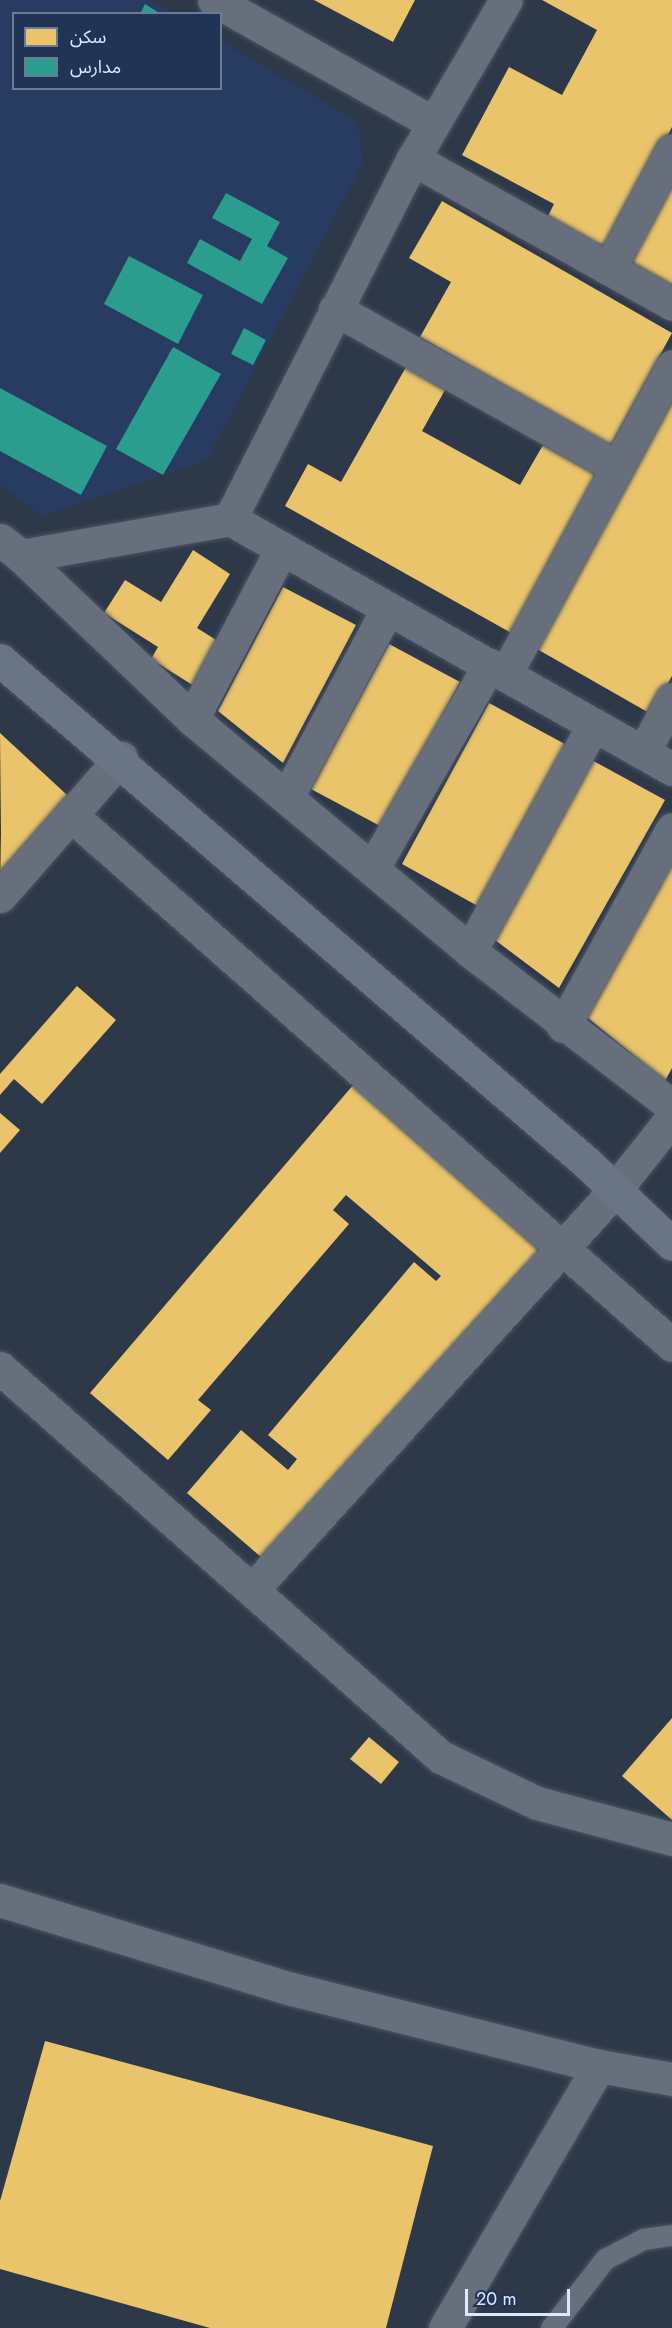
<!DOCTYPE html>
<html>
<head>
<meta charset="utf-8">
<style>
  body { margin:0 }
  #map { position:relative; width:672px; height:2328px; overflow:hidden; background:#2d3849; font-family:Jost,"Noto Sans Arabic",sans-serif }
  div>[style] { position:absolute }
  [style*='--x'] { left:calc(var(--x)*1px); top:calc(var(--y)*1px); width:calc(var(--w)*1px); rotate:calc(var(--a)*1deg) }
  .built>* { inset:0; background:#273c60 }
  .homes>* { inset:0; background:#e9c46a }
  .schools>* { inset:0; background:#2a9d8f }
  .roads { filter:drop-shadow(0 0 2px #4b5463) drop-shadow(0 0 2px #4b5463) }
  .lane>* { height:21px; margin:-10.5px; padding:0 10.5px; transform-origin:10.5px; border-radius:10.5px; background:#676f7d }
  .street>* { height:33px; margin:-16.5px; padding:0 16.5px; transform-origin:16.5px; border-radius:16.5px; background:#676f7d }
  .primary>* { height:33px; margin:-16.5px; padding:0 16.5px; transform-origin:16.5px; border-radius:16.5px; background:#697484 }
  span { translate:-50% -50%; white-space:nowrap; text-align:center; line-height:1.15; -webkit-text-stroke:6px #213455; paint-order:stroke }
  .legend { position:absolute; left:12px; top:12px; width:210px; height:78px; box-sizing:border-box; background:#213455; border:2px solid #6b7c98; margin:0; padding:8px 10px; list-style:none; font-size:18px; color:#dbe8fd }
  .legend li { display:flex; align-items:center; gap:12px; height:30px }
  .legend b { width:30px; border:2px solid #6b7c98 }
  .scale { position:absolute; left:465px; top:2289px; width:105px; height:27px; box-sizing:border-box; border:3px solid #dbe8fd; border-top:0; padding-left:8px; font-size:18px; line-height:21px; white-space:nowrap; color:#dbe8fd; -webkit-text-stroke:4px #213455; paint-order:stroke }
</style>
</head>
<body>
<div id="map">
  <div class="built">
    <div style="clip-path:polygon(0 0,150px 0,173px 13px,14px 14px,14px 88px,220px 88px,221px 41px,358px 122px,363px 164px,206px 461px,43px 516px,0 485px)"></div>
  </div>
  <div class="homes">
    <div style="clip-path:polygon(314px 0,415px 0,393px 42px)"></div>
    <div style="clip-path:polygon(542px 0,672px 0,672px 127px,607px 249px,547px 218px,554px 204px,462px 155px,509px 67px,562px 95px,597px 30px)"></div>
    <div style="clip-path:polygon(672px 174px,672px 290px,623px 263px)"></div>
    <div style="clip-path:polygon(442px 201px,672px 333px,610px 447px,420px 337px,451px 282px,409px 258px)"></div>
    <div style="clip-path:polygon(406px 367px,445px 390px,422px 431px,520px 485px,543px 445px,601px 477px,513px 634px,285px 506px,308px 464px,341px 482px)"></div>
    <div style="clip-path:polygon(672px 402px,672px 676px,651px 714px,537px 649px)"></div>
    <div style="clip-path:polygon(193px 550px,230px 574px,197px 628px,221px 643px,194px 686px,151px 659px,158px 647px,104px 613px,125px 580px,161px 602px)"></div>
    <div style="clip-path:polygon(283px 587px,356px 625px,283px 763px,218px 711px)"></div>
    <div style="clip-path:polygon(389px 644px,460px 682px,382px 827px,311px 789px)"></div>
    <div style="clip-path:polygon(489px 703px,574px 749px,485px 910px,402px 864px)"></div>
    <div style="clip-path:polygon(0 733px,79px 806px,0 893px,1px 832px)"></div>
    <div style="clip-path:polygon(588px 758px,665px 800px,559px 988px,491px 937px)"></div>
    <div style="clip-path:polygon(672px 844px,672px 1068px,665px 1081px,583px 1014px)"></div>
    <div style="clip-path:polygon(77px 986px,116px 1020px,42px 1104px,14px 1079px,0 1095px,0 1074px)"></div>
    <div style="clip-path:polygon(354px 1084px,550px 1252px,277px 1571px,187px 1493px,241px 1430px,288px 1470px,297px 1459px,268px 1435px,414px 1262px,436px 1281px,441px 1276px,346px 1195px,333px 1210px,349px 1224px,198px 1400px,211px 1410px,168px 1460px,90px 1393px)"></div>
    <div style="clip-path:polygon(0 1113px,20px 1130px,0 1153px)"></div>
    <div style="clip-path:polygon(672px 1718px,672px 1820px,622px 1776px)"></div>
    <div style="clip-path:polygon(369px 1737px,399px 1762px,381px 1784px,350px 1759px)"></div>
    <div style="clip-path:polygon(45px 2041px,433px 2146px,386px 2328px,210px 2328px,0 2269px,0 2201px)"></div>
  </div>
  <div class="schools">
    <div style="clip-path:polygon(145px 4px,161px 14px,140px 14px)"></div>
    <div style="clip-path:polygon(226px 193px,280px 222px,267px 246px,288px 258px,262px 304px,187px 263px,200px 239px,240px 261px,252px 239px,212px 218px)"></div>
    <div style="clip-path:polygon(129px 256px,203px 295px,178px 344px,104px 304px)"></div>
    <div style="clip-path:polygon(244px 328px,266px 340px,253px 365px,231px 354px)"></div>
    <div style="clip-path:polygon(173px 347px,221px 374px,163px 475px,116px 449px)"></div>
    <div style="clip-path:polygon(0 388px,107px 446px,81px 495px,0 451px)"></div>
  </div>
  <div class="roads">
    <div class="lane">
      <div style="--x:551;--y:2328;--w:88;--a:-52"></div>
      <div style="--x:605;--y:2259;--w:43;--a:-27.8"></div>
      <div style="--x:643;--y:2239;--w:29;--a:-8"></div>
    </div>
    <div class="street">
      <div style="--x:214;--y:0;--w:251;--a:29.3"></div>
      <div style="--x:413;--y:159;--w:297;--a:29.2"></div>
      <div style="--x:610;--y:267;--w:132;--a:-62.1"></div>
      <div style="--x:335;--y:309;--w:323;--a:29.3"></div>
      <div style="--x:230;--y:519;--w:508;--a:29.49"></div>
      <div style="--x:0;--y:540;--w:26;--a:37"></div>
      <div style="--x:21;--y:556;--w:212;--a:-10"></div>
      <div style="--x:230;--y:519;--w:404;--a:-63.1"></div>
      <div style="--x:413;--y:159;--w:184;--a:-59.7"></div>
      <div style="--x:21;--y:556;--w:236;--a:43.6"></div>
      <div style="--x:192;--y:719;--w:362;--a:39.8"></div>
      <div style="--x:470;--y:951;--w:255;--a:37.5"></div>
      <div style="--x:505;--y:675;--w:351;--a:-61.6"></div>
      <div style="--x:192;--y:719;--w:193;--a:-62.2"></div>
      <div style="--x:643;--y:753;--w:61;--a:-61.8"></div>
      <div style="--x:287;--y:797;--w:214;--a:-61.9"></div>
      <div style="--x:71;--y:815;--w:801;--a:41.41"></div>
      <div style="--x:374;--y:866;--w:232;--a:-60.2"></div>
      <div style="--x:0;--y:896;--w:184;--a:-48.8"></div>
      <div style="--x:470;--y:951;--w:257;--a:-61.4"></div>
      <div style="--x:563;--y:1026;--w:225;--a:-61"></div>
      <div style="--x:0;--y:1368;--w:588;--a:41.42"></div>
      <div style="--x:441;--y:1757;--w:106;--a:25.6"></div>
      <div style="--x:537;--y:1803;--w:140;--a:14.9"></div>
      <div style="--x:252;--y:1590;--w:539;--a:-47.78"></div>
      <div style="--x:614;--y:1191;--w:93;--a:-51.5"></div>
      <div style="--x:0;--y:1900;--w:305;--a:17"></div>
      <div style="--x:292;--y:1989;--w:317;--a:14.1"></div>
      <div style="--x:599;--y:2066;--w:74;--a:10.1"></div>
      <div style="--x:445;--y:2328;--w:304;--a:-59.6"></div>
    </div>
    <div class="primary">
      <div style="--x:0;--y:660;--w:773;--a:40.59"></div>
      <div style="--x:587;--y:1163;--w:117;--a:43.6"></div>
    </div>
  </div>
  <ul class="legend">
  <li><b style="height:16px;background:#e9c46a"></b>سكن</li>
  <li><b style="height:16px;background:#2a9d8f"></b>مدارس</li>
  </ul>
  <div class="scale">20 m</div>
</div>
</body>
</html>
